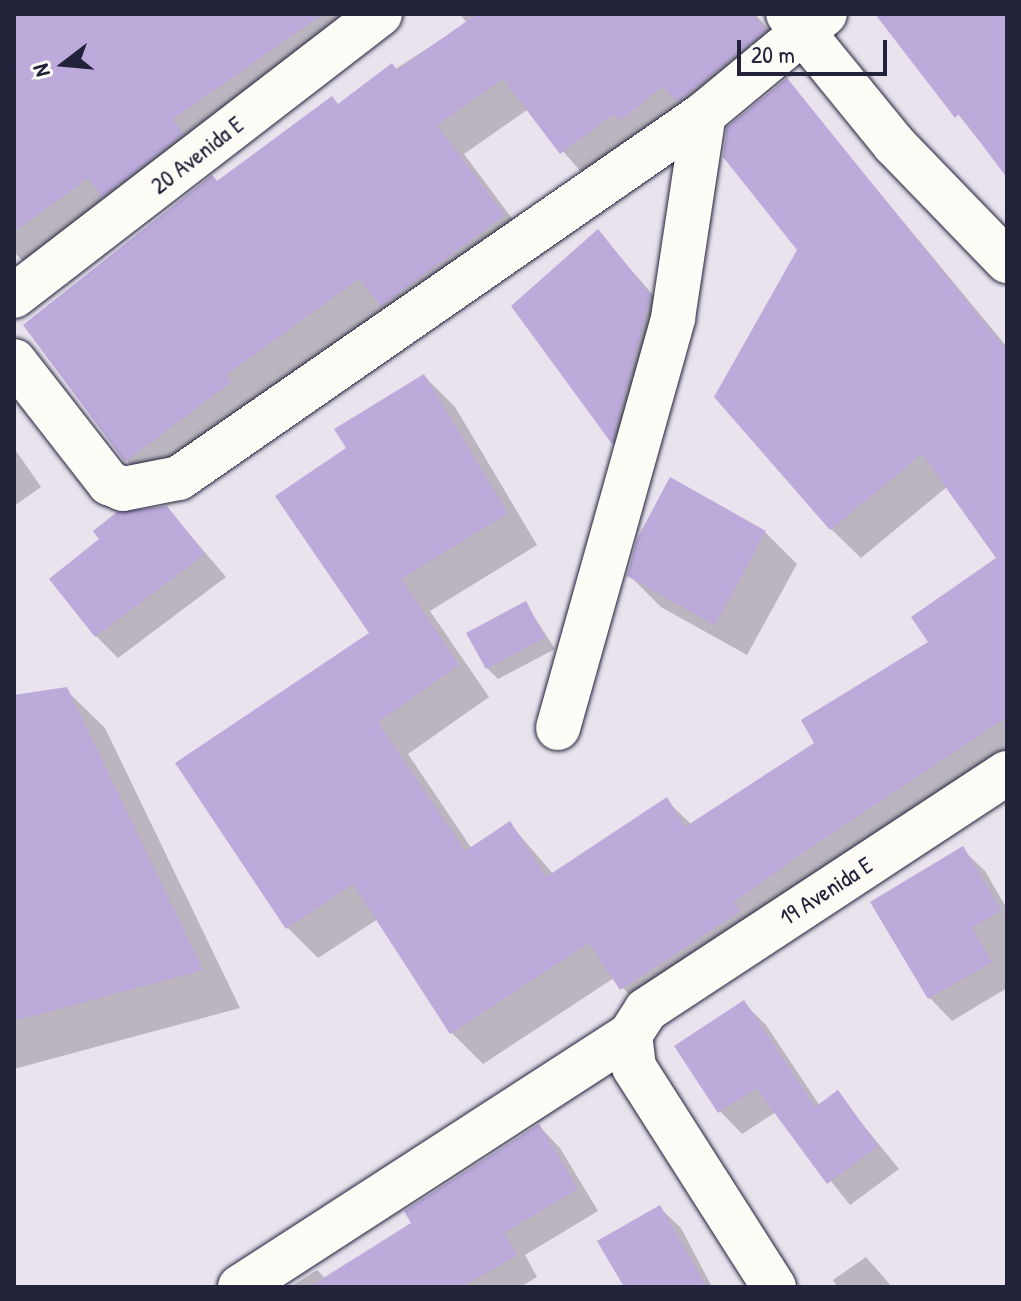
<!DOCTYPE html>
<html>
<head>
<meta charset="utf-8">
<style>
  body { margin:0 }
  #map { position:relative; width:1021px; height:1301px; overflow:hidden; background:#e9e3ee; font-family:"Patrick Hand",sans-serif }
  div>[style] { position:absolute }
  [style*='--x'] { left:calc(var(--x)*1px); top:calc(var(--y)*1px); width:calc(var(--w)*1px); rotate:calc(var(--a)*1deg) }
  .shadow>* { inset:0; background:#0003 }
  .building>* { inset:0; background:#bbaada }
  .roads { filter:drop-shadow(0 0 2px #22223b) drop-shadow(0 0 2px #22223b) }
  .street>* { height:44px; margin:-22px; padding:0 22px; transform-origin:22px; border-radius:22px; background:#fdfcf7 }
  span { translate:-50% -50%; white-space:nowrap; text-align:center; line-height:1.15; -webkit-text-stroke:7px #fdfcf7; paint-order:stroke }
  .street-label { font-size:24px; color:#22223b }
  .frame { position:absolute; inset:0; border:16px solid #22223b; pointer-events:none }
  .north { position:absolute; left:24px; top:24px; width:80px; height:80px; -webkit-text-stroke:6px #fdfcf7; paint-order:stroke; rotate:254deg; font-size:22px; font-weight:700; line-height:32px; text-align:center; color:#22223b }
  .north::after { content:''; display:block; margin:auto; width:28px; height:36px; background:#22223b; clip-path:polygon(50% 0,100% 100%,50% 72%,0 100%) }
  .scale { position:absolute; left:737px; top:40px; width:150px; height:36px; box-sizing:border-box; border:4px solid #22223b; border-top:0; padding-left:10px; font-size:24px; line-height:28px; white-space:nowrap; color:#22223b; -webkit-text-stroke:6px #fdfcf7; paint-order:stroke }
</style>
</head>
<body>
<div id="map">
  <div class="shadow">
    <div style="clip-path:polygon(14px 14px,389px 14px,30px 268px,14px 252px)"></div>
    <div style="clip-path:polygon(460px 14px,755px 14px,792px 57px,589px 181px,527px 110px,464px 154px,531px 244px,411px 333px,386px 308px,253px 404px,155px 489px,127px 461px,218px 183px,467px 23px)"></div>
    <div style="clip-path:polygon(890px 14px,1007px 14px,1007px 175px,882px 20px)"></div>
    <div style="clip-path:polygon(787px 81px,1007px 347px,1007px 760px,652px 1020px,614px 978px,483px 1064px,452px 1033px,378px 919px,318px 958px,287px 927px,372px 634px,348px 449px,424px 376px,455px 407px,537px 545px,430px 611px,489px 697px,408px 754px,472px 849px,510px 824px,554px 875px,666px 800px,692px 825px,817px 744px,931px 643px,1000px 558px,948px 486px,861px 558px,831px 529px,799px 250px)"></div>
    <div style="clip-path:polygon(598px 232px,682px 328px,643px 473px,613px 443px,514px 306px)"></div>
    <div style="clip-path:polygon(14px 448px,41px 487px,14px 506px)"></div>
    <div style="clip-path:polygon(167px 508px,226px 577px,118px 658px,96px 636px)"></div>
    <div style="clip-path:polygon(765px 532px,797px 564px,747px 655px,661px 607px,629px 575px)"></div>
    <div style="clip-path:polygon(526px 604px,555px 649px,498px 679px,487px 668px)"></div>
    <div style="clip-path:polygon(66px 690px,105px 728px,240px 1008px,14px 1069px,14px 697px)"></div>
    <div style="clip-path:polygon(962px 849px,985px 871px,1007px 909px,1007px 988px,952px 1021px,930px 998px,873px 902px)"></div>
    <div style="clip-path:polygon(744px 1003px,766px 1025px,820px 1106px,837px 1093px,899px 1169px,850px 1205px,776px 1112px,742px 1134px,720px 1111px)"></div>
    <div style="clip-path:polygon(539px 1126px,560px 1148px,598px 1211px,525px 1255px,537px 1277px,520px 1287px,290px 1287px,317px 1270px,326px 1279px,414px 1223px)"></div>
    <div style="clip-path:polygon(659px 1207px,681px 1228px,712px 1287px,626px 1287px)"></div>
    <div style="clip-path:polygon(866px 1257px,892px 1287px,837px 1287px,833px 1280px)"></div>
  </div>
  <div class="building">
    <div style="clip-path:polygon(14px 14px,323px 14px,173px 119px,183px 134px,102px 197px,88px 178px,14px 232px)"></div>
    <div style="clip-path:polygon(477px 14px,753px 14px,767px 30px,678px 102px,662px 87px,620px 121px,614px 114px,560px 154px,503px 79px,437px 125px,505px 215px,381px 306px,359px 279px,226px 375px,231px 382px,125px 462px,23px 325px,212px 175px,217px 181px,332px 96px,338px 104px,392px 63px,397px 70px)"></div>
    <div style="clip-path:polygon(875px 14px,1007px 14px,1007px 178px,959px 114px,955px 118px)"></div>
    <div style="clip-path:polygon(787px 78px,1007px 351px,1007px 717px,804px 852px,734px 902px,741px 911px,620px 990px,589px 943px,450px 1034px,353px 884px,286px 929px,175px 763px,369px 633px,275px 496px,346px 448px,334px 429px,424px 374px,508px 513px,401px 579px,459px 665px,378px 722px,465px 851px,510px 821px,546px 877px,667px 797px,685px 827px,814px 743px,801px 720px,928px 642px,911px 617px,996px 558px,922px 454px,830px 530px,714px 397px,797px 250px,723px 157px,727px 127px)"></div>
    <div style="clip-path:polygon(598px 229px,651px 295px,612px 444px,511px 306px)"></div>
    <div style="clip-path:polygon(670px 477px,766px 531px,715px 625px,627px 576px,637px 539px)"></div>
    <div style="clip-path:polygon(167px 506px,205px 554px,95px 637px,49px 579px,99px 539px,93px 531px,117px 512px)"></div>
    <div style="clip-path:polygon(526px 601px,545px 638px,486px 669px,466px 633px)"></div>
    <div style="clip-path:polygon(67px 687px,203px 970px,14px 1021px,14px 695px)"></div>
    <div style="clip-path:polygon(963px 846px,1001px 910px,972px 928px,992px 962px,928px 999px,870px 902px)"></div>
    <div style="clip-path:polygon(744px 1000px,815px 1107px,838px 1090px,878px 1146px,827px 1184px,756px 1088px,718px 1113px,674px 1046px)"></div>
    <div style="clip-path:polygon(539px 1124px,578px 1189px,504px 1233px,517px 1255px,462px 1287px,309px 1287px,411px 1223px,404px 1211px)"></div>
    <div style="clip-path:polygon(660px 1205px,707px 1287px,624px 1287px,597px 1241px)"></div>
  </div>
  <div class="roads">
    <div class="street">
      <div style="--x:788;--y:14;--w:168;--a:50.8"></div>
      <div style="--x:894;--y:144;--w:163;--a:46"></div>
      <div style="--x:14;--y:296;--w:462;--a:-37.6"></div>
      <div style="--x:14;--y:361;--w:155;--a:52.1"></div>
      <div style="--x:109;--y:483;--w:15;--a:23"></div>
      <div style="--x:123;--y:489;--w:57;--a:-11.1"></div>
      <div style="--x:179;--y:478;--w:639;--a:-34.73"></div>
      <div style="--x:704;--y:114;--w:157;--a:-39.6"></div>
      <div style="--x:558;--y:728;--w:426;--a:-74.3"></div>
      <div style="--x:673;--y:318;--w:206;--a:-81.4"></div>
      <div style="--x:240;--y:1287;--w:464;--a:-32.9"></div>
      <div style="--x:774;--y:1287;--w:261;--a:-122.5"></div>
      <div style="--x:634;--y:1067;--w:32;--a:-97"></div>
      <div style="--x:630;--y:1035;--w:30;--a:-57"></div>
      <div style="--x:646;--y:1010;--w:432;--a:-33.3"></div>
    </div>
  </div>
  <div class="street-label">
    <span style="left:197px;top:155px;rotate:-38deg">20 Avenida E</span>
    <span style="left:826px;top:891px;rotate:-33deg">19 Avenida E</span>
  </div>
  <div class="frame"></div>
  <div class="north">N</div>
  <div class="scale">20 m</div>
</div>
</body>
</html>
